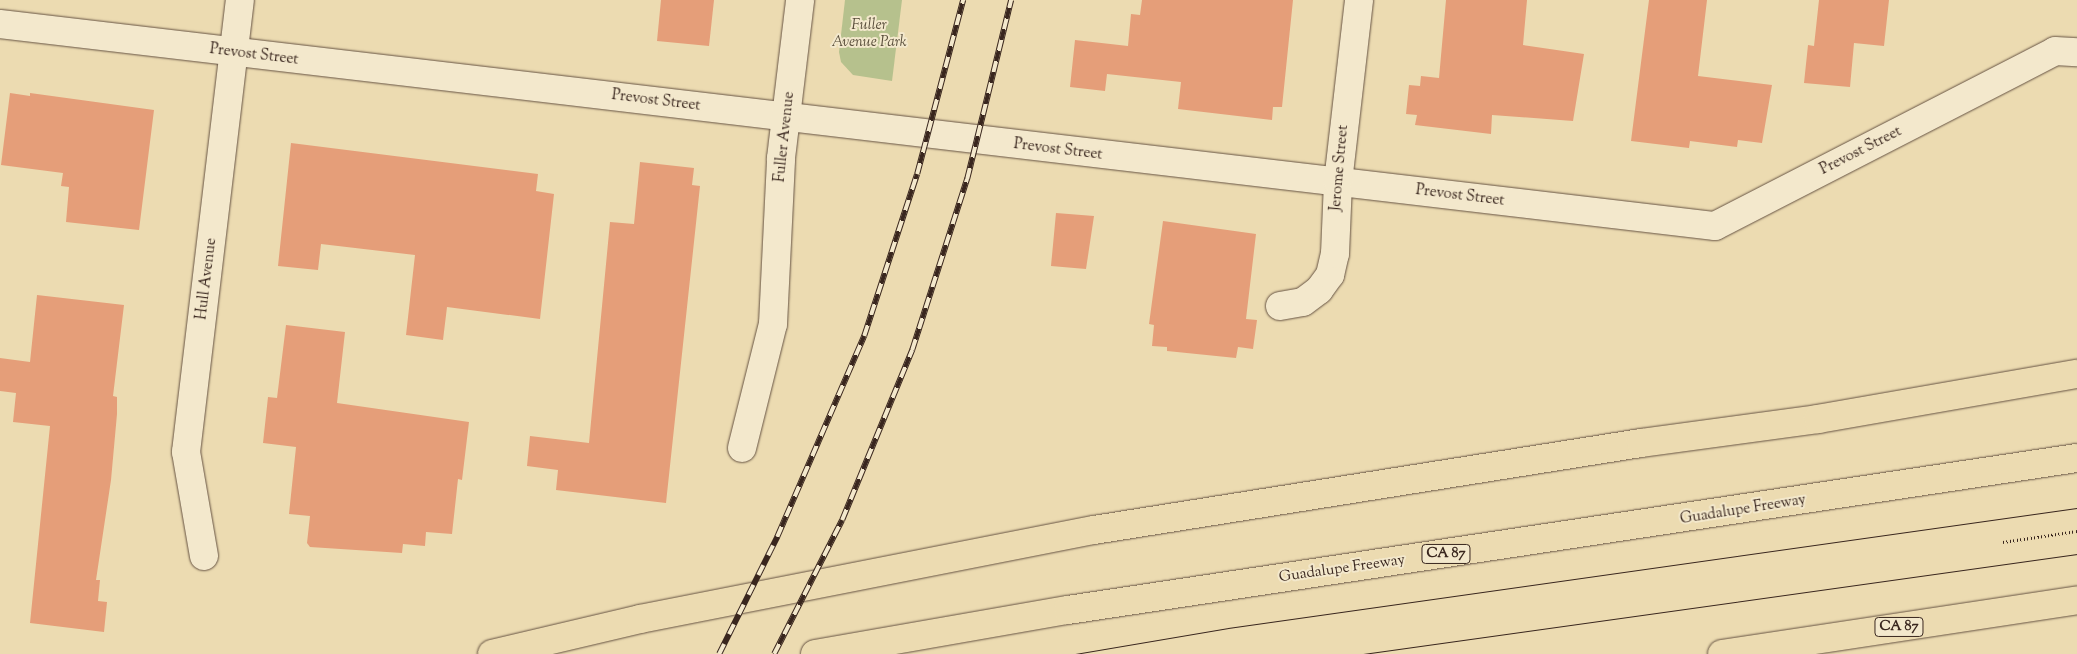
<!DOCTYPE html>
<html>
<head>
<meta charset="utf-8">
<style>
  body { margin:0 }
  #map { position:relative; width:2077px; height:654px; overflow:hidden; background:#ecdbb1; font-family:"Sorts Mill Goudy",serif }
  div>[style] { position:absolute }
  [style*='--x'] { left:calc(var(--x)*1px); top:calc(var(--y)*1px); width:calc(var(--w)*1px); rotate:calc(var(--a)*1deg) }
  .green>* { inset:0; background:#b6c18d }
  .building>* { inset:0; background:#e59e79 }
  .path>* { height:3px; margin-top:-1.5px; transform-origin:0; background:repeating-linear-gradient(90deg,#39261e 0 1px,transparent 0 3.5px) }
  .roads { filter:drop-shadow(0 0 1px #665343) drop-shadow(0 0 1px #665343) }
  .minor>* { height:28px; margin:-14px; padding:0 14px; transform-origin:14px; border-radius:14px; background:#f3e8cc }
  .highway>* { height:28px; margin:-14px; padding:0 14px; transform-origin:14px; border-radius:14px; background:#ecdbb1 }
  .tram>* { height:1px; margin:-0.5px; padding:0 0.5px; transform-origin:0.5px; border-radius:0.5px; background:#39261e }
  .rail>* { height:5.5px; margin-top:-2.75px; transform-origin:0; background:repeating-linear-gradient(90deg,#f3e8cc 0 11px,#39261e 0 22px); box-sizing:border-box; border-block:1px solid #39261e }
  span { translate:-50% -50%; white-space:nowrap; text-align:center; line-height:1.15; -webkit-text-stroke:4px #f3e8cc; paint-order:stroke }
  .shield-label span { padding:1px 4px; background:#f3e8cc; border:1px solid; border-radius:4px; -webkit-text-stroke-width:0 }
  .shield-label { font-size:14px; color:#39261e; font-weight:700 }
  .park-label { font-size:15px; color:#584d3a; font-style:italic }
  .street-label { font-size:15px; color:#39261e }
</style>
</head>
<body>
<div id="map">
  <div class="green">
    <div style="clip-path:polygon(845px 0,902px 0,892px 81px,853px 75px,841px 62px,839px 52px)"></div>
  </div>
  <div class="building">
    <div style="clip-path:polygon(661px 0,714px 0,709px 46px,657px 41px)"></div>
    <div style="clip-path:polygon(1142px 0,1293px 0,1282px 107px,1273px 107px,1272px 120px,1178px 109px,1181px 82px,1107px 74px,1105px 91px,1070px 87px,1075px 40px,1128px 46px,1131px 14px,1140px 15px)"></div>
    <div style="clip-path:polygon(1446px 0,1527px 0,1523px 45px,1584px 54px,1573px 121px,1492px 115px,1491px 134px,1415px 125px,1417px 115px,1406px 114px,1409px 85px,1420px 86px,1421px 76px,1439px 78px)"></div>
    <div style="clip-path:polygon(1649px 0,1707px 0,1698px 76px,1772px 85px,1762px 143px,1738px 140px,1737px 147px,1690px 141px,1689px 148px,1631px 141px)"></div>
    <div style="clip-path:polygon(1819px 0,1889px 0,1884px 46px,1854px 43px,1850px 87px,1804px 83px,1808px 45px,1814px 46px)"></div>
    <div style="clip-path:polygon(10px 93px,30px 96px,30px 93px,154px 110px,139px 230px,66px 222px,69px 187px,61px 186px,63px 173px,1px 165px)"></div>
    <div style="clip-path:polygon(291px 143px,538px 174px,536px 191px,554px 194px,540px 319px,447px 307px,443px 340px,406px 335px,415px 255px,321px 244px,318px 270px,278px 266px)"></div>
    <div style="clip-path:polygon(640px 162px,694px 168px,692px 185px,700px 186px,666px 503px,556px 490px,558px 470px,527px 466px,530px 436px,589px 443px,610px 222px,634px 224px)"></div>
    <div style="clip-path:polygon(1056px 213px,1094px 216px,1086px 269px,1051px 266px)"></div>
    <div style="clip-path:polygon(1163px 221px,1256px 234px,1246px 319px,1257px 320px,1253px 349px,1238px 347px,1236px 358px,1167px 351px,1167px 347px,1152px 346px,1154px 325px,1149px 324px)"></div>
    <div style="clip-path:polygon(37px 295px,124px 305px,113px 396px,117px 397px,117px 414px,111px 480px,96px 580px,100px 580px,98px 601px,107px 602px,104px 632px,30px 623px,50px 426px,13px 422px,16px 393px,0 391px,0 358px,30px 362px)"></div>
    <div style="clip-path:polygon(286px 325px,345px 332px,337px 403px,469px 422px,462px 480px,458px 479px,452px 534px,426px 532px,425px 546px,403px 544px,402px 553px,310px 547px,307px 543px,310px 516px,289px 514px,296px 447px,263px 443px,268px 397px,277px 398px)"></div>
  </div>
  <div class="path">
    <div style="--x:2003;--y:542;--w:75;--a:-8.5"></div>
  </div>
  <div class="roads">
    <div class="minor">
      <div style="--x:0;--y:24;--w:1727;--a:6.72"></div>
      <div style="--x:1715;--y:226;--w:382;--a:-27.2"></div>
      <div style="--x:2055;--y:51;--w:22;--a:3"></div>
      <div style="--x:1280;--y:306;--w:23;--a:-10"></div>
      <div style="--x:1303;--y:302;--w:20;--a:-37"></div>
      <div style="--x:1319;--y:290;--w:19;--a:-54"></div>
      <div style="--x:1330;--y:275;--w:22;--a:-77"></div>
      <div style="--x:1335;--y:254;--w:72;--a:-87.6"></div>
      <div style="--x:1338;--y:182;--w:183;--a:-83.4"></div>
      <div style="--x:742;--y:448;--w:128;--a:-76"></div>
      <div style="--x:773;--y:324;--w:166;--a:-87.2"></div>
      <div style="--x:781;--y:158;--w:159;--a:-83.1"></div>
      <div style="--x:204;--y:556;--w:106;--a:-99.8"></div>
      <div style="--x:186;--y:452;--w:455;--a:-83.2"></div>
    </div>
    <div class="highway">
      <div style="--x:492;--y:654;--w:152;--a:-13.3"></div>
      <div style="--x:640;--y:619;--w:463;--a:-11.1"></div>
      <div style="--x:1094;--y:530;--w:554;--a:-9.04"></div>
      <div style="--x:1641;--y:443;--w:179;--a:-7.7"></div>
      <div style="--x:1818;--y:419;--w:263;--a:-9.9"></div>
      <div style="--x:815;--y:654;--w:257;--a:-9.9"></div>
      <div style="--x:1068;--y:610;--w:1020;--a:-8.57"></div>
      <div style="--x:1722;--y:654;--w:359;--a:-8.6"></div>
    </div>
  </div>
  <div class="tram">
    <div style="--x:1075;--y:654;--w:155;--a:-9.6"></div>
    <div style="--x:1228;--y:628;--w:857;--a:-8.05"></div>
    <div style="--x:1363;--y:654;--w:721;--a:-7.97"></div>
  </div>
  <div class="rail">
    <div style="--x:719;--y:654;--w:131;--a:-63.6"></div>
    <div style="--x:777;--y:537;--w:219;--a:-66.6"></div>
    <div style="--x:864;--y:336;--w:170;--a:-71.9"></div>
    <div style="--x:917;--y:174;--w:180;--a:-75.2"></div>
    <div style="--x:774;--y:654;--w:150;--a:-63.1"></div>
    <div style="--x:842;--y:520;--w:184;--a:-67.6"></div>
    <div style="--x:912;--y:350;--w:180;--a:-72.2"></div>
    <div style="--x:967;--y:179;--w:184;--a:-76.2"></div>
  </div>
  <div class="shield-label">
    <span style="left:1446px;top:554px">CA 87</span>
    <span style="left:1899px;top:627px">CA 87</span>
  </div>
  <div class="park-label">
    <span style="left:869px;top:34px">Fuller<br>Avenue Park</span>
  </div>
  <div class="street-label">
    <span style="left:254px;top:55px;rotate:7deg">Prevost Street</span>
    <span style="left:656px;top:101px;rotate:7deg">Prevost Street</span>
    <span style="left:785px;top:137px;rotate:-84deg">Fuller Avenue</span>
    <span style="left:1058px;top:150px;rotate:7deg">Prevost Street</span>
    <span style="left:1861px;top:151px;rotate:-27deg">Prevost Street</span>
    <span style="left:1340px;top:168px;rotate:-85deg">Jerome Street</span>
    <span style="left:1460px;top:196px;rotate:7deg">Prevost Street</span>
    <span style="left:207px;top:279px;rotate:-83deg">Hull Avenue</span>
    <span style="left:1743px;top:510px;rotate:-9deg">Guadalupe Freeway</span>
    <span style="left:1342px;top:569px;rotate:-8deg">Guadalupe Freeway</span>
  </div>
</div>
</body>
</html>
